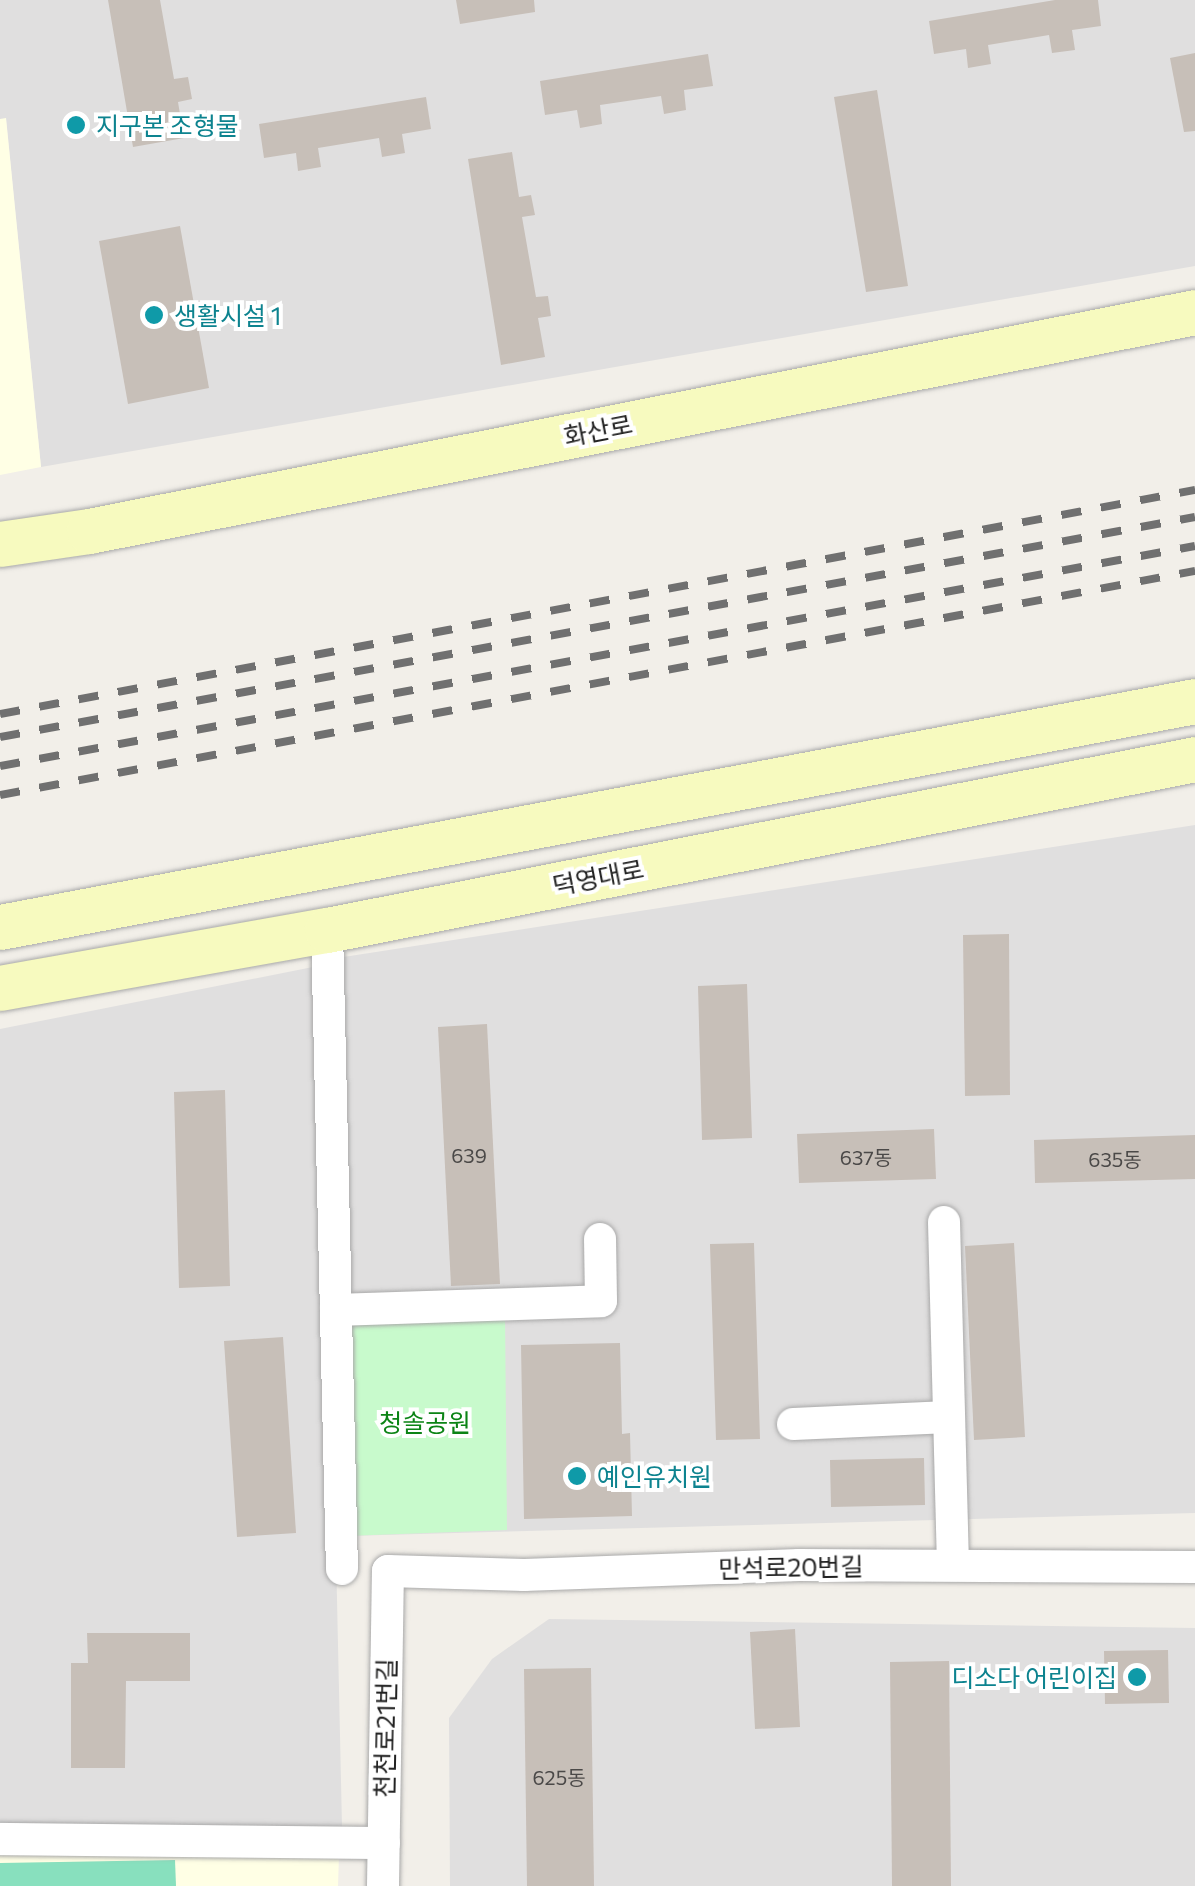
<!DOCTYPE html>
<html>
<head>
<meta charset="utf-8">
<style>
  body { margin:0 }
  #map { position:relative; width:1195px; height:1886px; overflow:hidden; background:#f2efe9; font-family:Commissioner,"Noto Sans KR",sans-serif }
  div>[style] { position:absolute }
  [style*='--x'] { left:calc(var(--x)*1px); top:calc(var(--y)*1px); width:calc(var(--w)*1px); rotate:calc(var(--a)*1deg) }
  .residential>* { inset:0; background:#e0dfdf }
  .education>* { inset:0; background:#ffffe5 }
  .park>* { inset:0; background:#c8facc }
  .pitch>* { inset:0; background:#88e0be }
  .building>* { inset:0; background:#c7bfb8 }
  .roads { filter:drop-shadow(0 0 2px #a9a9a9) drop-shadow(0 0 2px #a9a9a9) }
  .street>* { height:32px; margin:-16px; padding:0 16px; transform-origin:16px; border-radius:16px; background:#fff }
  .secondary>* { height:45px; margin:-22.5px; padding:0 22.5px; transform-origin:22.5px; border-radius:22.5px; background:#f7fabf }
  .rail>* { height:8px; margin-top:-4px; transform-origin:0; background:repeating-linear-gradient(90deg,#707070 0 20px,transparent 0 40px) }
  .dots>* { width:28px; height:28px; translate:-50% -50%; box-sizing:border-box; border:5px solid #fff; border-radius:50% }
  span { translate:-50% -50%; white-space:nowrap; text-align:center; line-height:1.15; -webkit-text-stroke:8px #fff; paint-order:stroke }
  .number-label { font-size:20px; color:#4b4948 }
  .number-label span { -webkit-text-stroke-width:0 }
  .culture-label { font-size:25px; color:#0d838f }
  .left { translate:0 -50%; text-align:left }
  .right { translate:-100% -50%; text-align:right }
  .street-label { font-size:25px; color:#222 }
  .park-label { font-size:25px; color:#0c8416 }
</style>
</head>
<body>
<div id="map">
  <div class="residential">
    <div style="clip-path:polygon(0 0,1195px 0,1195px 266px,41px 467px,6px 119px,0 119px)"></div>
    <div style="clip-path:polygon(1195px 825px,1195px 1513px,346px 1536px,337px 958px)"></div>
    <div style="clip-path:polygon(323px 965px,342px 1827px,0 1828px,0 1029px)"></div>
    <div style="clip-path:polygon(549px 1619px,1195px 1628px,1195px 1886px,450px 1886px,449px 1718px,492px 1659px)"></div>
  </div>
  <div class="education">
    <div style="clip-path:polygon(6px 118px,41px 467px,0 475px,0 119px)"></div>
    <div style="clip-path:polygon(0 1850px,339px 1855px,338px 1886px,0 1886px)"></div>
  </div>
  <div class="park">
    <div style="clip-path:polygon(505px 1313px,507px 1530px,346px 1536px,342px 1314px)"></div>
  </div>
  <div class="pitch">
    <div style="clip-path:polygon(175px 1860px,176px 1886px,0 1886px,0 1863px)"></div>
  </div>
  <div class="building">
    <div style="clip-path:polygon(108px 0,160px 0,174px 79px,188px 77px,192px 99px,178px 102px,184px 138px,133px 147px)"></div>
    <div style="clip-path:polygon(456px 0,534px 0,535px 12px,460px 24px)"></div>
    <div style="clip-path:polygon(1055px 0,1098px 0,1101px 26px,1072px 30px,1075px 50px,1052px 53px,1049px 35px,988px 45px,991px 64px,968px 68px,966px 49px,934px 54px,929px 21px)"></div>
    <div style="clip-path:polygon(1195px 53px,1195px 131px,1184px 132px,1170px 58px)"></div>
    <div style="clip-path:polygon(708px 54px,713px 86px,684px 90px,686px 110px,664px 114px,661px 96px,600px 105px,602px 124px,580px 128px,577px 110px,545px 115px,540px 81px)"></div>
    <div style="clip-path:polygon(877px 90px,908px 286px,866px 292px,834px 97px)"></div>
    <div style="clip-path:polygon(426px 97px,431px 129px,402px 134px,405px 153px,382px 157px,379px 138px,318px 148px,321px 167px,298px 171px,296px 153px,264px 158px,259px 124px)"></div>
    <div style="clip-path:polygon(512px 152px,519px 197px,531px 195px,535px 215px,522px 217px,536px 297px,548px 296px,551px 316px,538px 318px,545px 357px,501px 365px,468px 159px)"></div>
    <div style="clip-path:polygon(180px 226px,209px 388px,128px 404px,99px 241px)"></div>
    <div style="clip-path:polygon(1009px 934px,1010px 1095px,965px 1096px,963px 935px)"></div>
    <div style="clip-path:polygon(747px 984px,752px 1138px,702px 1140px,698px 986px)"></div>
    <div style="clip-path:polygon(487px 1024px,500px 1284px,451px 1286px,438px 1027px)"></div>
    <div style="clip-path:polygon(225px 1090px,230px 1286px,179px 1288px,174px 1092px)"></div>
    <div style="clip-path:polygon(934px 1129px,936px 1179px,799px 1183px,797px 1134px)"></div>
    <div style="clip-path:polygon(1195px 1135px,1195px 1179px,1035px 1183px,1034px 1140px)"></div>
    <div style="clip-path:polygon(754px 1243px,760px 1439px,716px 1440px,710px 1244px)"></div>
    <div style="clip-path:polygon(1014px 1243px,1025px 1437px,974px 1440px,965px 1246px)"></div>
    <div style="clip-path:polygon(283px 1337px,296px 1533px,237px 1537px,224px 1341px)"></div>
    <div style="clip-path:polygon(620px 1343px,622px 1434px,630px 1433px,632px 1516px,524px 1519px,521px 1345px)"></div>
    <div style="clip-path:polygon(924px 1458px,925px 1505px,831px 1507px,830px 1460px)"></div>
    <div style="clip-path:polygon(795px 1629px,800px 1727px,755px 1729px,750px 1632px)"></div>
    <div style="clip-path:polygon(87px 1633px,190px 1633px,190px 1681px,126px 1681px,125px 1768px,71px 1768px,71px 1663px,88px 1663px)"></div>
    <div style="clip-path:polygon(1168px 1650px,1169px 1703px,1105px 1704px,1104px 1651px)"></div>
    <div style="clip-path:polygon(949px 1661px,951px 1886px,892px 1886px,890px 1662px)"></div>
    <div style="clip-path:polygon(591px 1668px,594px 1886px,527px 1886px,524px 1669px)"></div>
  </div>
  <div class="roads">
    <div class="street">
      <div style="--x:327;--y:930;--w:639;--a:88.66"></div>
      <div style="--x:944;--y:1222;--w:343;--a:88.5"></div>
      <div style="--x:336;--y:1310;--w:265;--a:-1.9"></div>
      <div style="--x:601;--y:1301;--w:62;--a:-90.9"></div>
      <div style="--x:793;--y:1424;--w:156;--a:-2.6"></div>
      <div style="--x:0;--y:1839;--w:384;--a:0.6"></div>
      <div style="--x:383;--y:1886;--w:315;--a:-89.1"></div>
      <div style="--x:388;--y:1571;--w:136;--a:1.7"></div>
      <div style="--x:524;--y:1575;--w:275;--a:-2.1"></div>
      <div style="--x:799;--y:1565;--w:396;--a:0.3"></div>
    </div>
    <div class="secondary">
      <div style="--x:0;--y:544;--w:90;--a:-8.3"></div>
      <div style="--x:89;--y:531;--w:1127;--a:-11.2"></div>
      <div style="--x:0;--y:927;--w:1216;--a:-10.71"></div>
      <div style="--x:0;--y:988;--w:332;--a:-10.1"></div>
      <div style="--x:327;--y:930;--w:885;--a:-11.14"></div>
    </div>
  </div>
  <div class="rail">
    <div style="--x:0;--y:714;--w:1216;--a:-10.62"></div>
    <div style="--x:0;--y:737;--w:1215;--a:-10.43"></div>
    <div style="--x:0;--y:766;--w:1215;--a:-10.43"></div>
    <div style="--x:0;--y:795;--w:1216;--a:-10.62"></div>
  </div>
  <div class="dots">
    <div style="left:76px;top:125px;background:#0f9aa8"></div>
    <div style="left:154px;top:315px;background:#0f9aa8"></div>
    <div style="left:577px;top:1476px;background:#0f9aa8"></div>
    <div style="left:1137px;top:1677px;background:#0f9aa8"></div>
  </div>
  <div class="number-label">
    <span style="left:469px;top:1155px">639</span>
    <span style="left:866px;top:1157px">637동</span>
    <span style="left:1115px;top:1159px">635동</span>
    <span style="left:559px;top:1777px">625동</span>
  </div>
  <div class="culture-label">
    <span class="left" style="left:96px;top:125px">지구본 조형물</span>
    <span class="left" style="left:174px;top:315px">생활시설 1</span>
    <span class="left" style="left:597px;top:1476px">예인유치원</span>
    <span class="right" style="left:1117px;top:1677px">디소다 어린이집</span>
  </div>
  <div class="street-label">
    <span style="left:598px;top:430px;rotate:-11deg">화산로</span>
    <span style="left:598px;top:877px;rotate:-11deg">덕영대로</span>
    <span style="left:791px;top:1567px;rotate:-1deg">만석로20번길</span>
    <span style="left:385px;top:1728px;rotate:-89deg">천천로21번길</span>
  </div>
  <div class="park-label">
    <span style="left:425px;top:1422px">청솔공원</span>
  </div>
</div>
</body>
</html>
